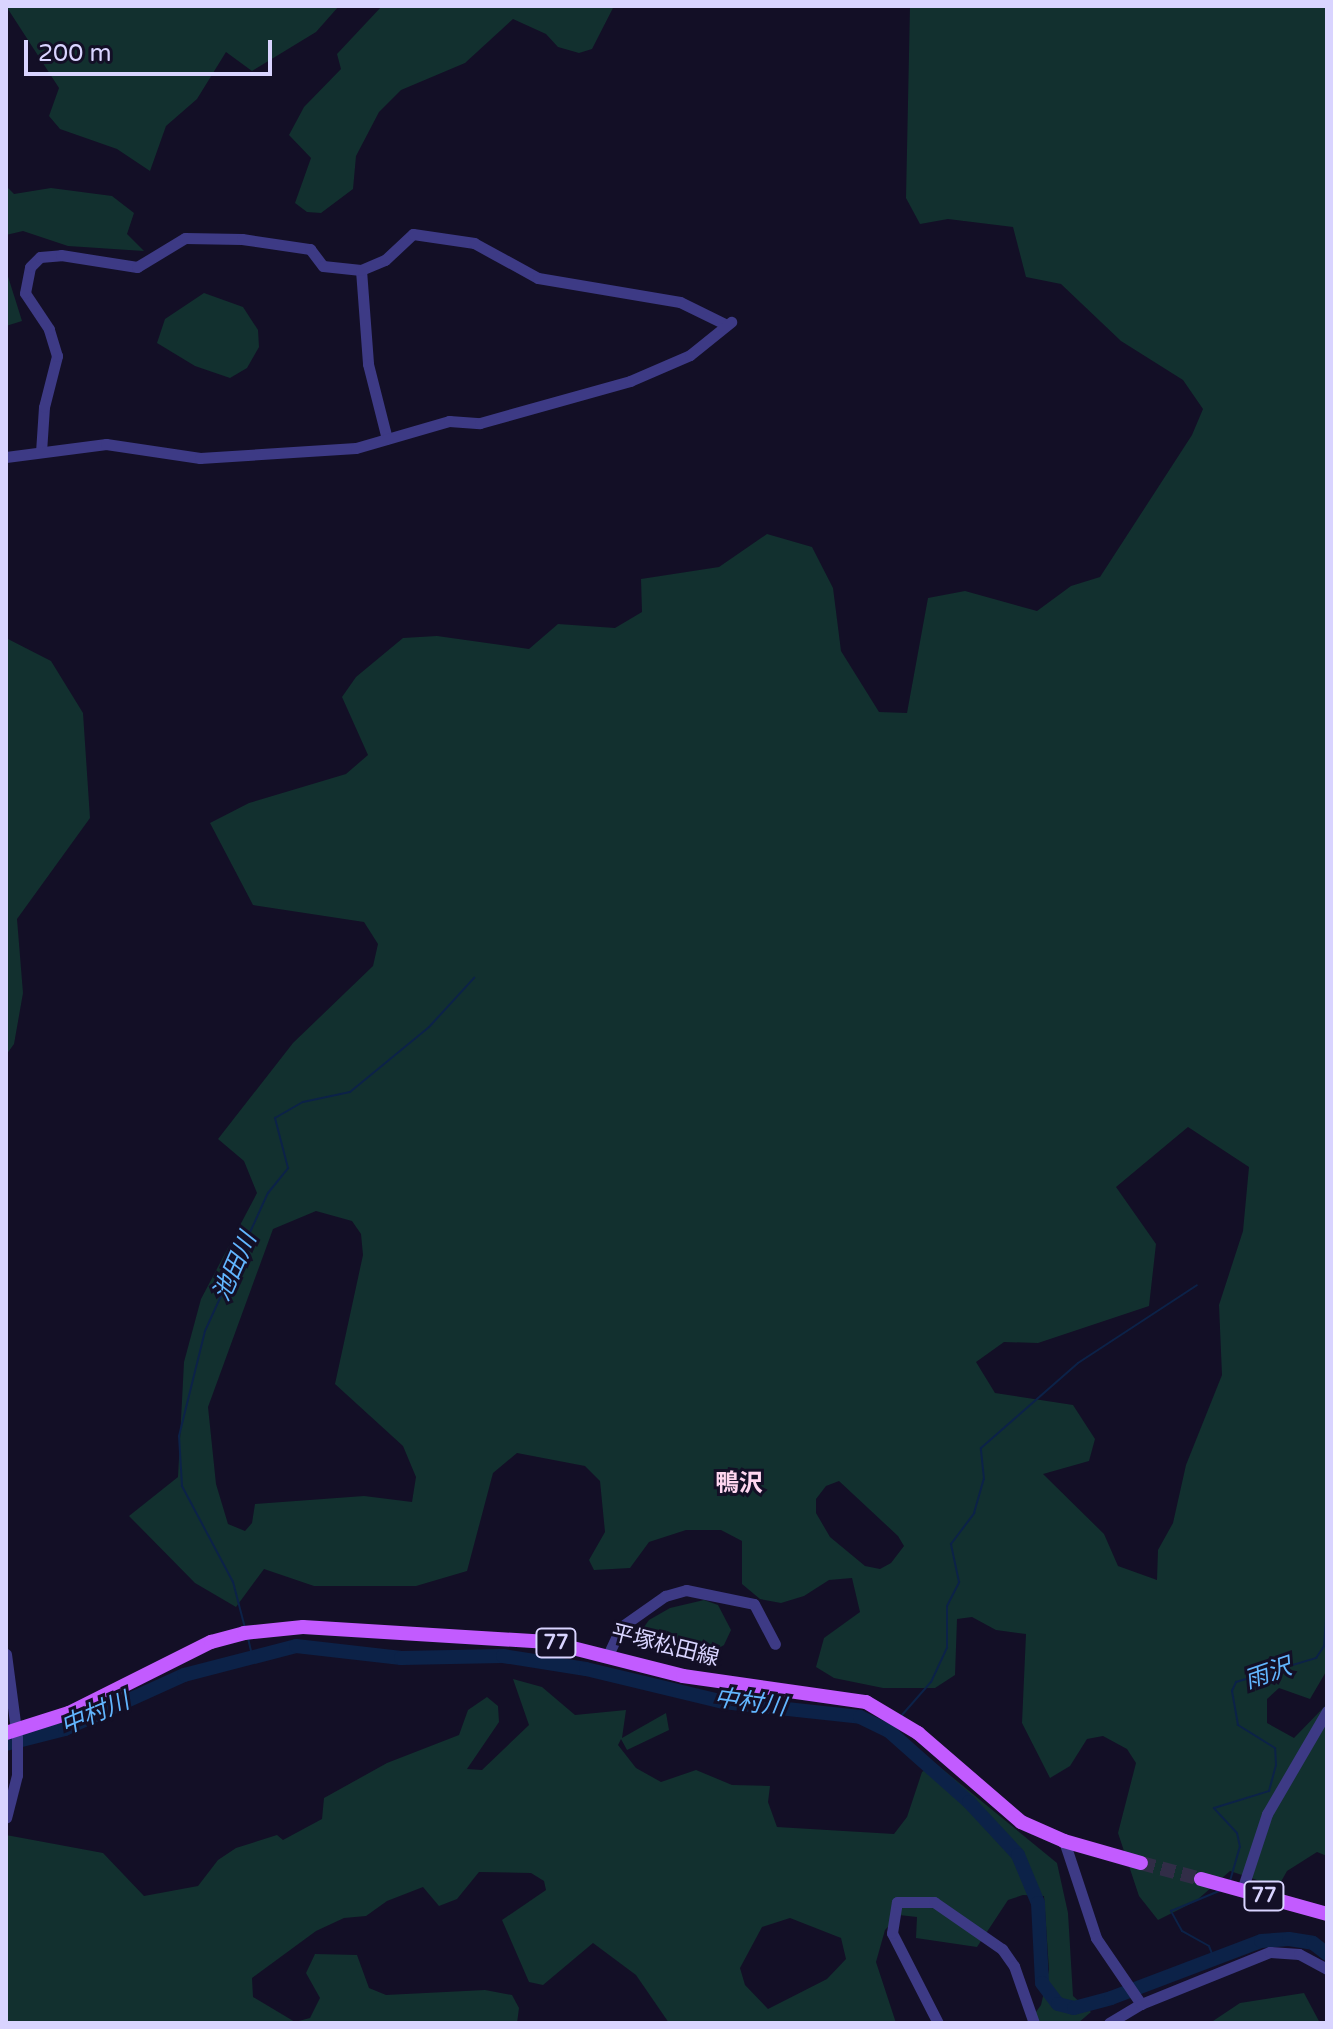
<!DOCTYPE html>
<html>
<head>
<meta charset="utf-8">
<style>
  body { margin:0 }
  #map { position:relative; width:1333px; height:2029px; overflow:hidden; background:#130f26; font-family:"Varela Round","Noto Sans JP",sans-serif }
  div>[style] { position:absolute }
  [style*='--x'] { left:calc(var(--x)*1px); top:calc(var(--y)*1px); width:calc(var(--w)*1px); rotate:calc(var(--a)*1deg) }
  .green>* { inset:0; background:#12302f }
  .stream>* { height:2px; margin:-1px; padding:0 1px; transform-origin:1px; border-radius:1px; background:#0c2248 }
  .river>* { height:14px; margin:-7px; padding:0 7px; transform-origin:7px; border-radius:7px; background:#0c2248 }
  .major-tunnel>* { height:14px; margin-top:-7px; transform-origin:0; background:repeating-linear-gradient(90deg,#312d47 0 14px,transparent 0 21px) }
  .minor>* { height:11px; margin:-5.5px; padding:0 5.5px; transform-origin:5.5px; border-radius:5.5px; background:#3d3a85 }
  .major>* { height:14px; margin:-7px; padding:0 7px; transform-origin:7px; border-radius:7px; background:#c25bff }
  span { translate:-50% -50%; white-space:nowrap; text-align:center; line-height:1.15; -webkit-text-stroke:6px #130f26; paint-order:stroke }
  .shield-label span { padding:2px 6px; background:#130f26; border:2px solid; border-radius:6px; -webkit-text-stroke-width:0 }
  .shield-label { font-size:20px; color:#d9d4ff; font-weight:700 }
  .street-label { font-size:22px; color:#d9d4ff }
  .water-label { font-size:24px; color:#62b6ff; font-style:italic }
  .neighbourhood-label { font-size:24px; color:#ffd6f0; font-weight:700 }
  .frame { position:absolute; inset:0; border:8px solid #d9d4ff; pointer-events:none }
  .scale { position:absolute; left:24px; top:40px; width:248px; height:36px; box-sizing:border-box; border:4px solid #d9d4ff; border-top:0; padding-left:10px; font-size:24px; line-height:28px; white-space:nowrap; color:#d9d4ff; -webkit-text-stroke:6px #130f26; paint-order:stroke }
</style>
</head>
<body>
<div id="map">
  <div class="green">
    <div style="clip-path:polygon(6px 6px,339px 6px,316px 32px,252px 71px,226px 52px,197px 99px,166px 126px,150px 171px,117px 149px,60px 129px,49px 116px,59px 88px)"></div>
    <div style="clip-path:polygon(382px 6px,614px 6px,592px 49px,579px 53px,558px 47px,546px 34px,513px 19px,465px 63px,401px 90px,379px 112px,356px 156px,353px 189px,321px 213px,307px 212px,295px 203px,311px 158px,289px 135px,304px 107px,341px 69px,337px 54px)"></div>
    <div style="clip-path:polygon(evenodd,910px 6px,1327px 6px,1327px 1670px,1310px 1699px,1279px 1688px,1267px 1699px,1267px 1723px,1294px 1738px,1327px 1704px,1327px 1856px,1317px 1852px,1287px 1871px,1278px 1887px,1230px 1871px,1196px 1901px,1158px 1920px,1139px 1896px,1118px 1833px,1136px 1763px,1127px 1749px,1103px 1736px,1087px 1739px,1070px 1766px,1050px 1778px,1022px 1723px,1026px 1634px,996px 1630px,972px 1617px,957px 1619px,955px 1675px,935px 1688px,883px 1688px,834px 1678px,816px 1667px,824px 1638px,860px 1612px,852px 1578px,829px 1580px,804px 1596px,781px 1603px,760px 1599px,742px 1584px,742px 1541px,721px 1530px,686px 1530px,649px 1542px,630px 1568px,594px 1570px,589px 1560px,605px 1532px,600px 1481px,585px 1466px,517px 1453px,493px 1473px,467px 1571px,416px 1586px,314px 1586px,264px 1569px,236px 1607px,195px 1583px,129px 1516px,178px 1477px,184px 1362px,201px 1299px,257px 1193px,244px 1161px,218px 1139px,293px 1043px,373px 966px,378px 944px,364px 922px,253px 905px,210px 823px,249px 803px,346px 774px,368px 755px,342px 697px,356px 677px,403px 638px,437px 636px,529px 649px,558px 624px,615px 628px,642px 612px,641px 579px,719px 567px,767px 534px,812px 547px,833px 588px,841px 651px,879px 712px,907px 713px,928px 598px,965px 591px,1037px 611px,1071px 586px,1100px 577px,1192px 435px,1203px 409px,1183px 380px,1121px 341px,1061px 284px,1026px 277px,1013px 227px,948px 219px,920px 224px,906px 198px,910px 6px,1188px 1127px,1249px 1167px,1243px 1231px,1219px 1305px,1222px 1375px,1186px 1465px,1173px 1523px,1158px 1550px,1157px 1580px,1118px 1566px,1104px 1534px,1043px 1474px,1089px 1461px,1095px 1439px,1073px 1405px,995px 1393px,976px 1362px,1004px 1342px,1038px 1343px,1149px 1306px,1156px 1244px,1116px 1187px,1188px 1127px,910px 6px,316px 1211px,352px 1221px,361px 1234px,363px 1255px,335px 1384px,403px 1446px,416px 1477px,412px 1502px,364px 1496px,255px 1504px,252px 1523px,245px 1531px,228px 1524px,216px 1484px,208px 1407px,273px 1229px,316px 1211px,910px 6px,839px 1481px,898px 1536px,904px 1546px,891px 1563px,880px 1569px,865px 1566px,830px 1537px,816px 1513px,816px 1499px,826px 1486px,839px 1481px)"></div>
    <div style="clip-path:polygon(6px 186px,14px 194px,51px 188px,112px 196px,134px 213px,127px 234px,144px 251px,68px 246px,23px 231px,6px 235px)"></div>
    <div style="clip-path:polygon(6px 270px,22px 321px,6px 326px)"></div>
    <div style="clip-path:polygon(204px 293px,243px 307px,258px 330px,259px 347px,247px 368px,230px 378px,195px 366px,157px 343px,165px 319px)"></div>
    <div style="clip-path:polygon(6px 638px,51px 661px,83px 713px,90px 818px,17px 919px,23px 993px,14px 1044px,6px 1055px)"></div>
    <div style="clip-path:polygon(704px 1600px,718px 1605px,731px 1630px,724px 1645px,709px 1654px,695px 1656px,639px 1634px,649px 1620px,670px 1608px)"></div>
    <div style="clip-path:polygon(evenodd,513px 1679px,542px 1687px,575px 1715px,626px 1710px,622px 1738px,666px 1713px,669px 1730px,627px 1750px,621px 1739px,618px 1745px,636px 1768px,661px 1782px,696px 1770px,732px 1785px,770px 1786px,768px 1802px,777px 1827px,894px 1834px,907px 1817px,922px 1772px,935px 1763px,1057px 1863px,1068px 1913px,1073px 1996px,1091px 2012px,1078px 2023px,1028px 2023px,1041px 2005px,1049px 1970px,1044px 1896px,1023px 1895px,1008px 1900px,977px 1947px,916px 1938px,917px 1917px,899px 1915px,885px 1930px,876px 1962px,896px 2023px,669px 2023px,636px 1975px,593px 1943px,543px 1985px,529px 1982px,502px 1920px,546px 1890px,544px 1881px,531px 1873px,479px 1872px,457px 1899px,439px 1906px,423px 1887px,387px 1901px,366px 1916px,344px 1918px,316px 1931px,252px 1978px,253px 1997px,295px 2022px,310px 2018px,320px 1998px,306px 1973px,315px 1954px,357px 1955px,369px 1988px,386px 1995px,485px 1990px,512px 1995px,519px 2008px,517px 2023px,6px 2023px,6px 1835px,103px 1853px,144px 1896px,198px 1886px,218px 1860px,236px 1848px,277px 1835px,283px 1840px,322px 1819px,324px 1798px,387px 1763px,459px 1735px,468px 1710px,487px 1697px,498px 1706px,499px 1722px,467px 1769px,482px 1770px,529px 1725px,513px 1679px,790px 1918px,841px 1938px,846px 1959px,827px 1979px,768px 2009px,745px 1985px,740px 1968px,762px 1927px,790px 1918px)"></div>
    <div style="clip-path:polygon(1304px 1993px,1320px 2023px,1210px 2023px,1240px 2003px)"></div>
  </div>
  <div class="stream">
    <div style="--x:245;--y:1628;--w:48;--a:-104.6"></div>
    <div style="--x:233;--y:1582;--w:109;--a:-118"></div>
    <div style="--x:182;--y:1486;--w:50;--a:-93.4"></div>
    <div style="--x:179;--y:1436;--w:108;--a:-76.1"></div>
    <div style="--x:205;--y:1331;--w:152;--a:-65.5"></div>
    <div style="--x:268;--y:1193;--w:32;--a:-51"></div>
    <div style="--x:288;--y:1168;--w:52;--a:-104.6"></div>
    <div style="--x:275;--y:1118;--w:32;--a:-30"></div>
    <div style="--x:303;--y:1102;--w:48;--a:-12"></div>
    <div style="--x:350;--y:1092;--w:102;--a:-39.4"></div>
    <div style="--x:429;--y:1027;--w:67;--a:-47.4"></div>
    <div style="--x:248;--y:1638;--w:17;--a:77"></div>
    <div style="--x:902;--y:1715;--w:44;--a:-48.7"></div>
    <div style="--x:931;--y:1682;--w:38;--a:-65"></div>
    <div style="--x:947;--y:1648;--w:42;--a:-90"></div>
    <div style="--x:947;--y:1606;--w:27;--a:-63"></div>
    <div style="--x:959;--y:1582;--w:39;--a:-102"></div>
    <div style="--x:951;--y:1544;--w:39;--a:-53"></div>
    <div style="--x:974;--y:1513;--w:35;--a:-74"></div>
    <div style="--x:984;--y:1479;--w:31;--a:-96"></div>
    <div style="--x:981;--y:1448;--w:129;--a:-41.2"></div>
    <div style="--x:1078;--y:1363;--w:142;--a:-33.2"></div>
    <div style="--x:1230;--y:1881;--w:35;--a:-74"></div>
    <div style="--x:1240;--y:1847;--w:14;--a:-102"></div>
    <div style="--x:1237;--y:1833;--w:34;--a:-133"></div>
    <div style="--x:1214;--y:1808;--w:58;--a:-17.2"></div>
    <div style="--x:1269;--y:1791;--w:27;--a:-75"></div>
    <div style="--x:1276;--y:1765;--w:17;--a:-93"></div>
    <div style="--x:1275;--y:1748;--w:44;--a:-148.1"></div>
    <div style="--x:1238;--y:1725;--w:35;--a:-100"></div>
    <div style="--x:1232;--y:1691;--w:10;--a:-66"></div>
    <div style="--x:1236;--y:1682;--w:84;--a:-16.7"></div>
    <div style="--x:1316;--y:1658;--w:14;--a:-56"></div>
    <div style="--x:1324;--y:1646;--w:41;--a:-85.8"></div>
    <div style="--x:1215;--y:1961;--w:16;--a:-112"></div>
    <div style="--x:1209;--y:1946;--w:31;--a:-151"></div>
    <div style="--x:1182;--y:1931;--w:23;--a:-119"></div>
    <div style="--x:1171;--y:1911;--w:52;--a:-22.6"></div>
  </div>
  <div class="river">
    <div style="--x:6;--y:1744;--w:61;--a:-14.3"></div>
    <div style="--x:65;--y:1729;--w:131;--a:-24.4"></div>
    <div style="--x:184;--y:1675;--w:116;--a:-14.5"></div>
    <div style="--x:296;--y:1646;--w:106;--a:6.5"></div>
    <div style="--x:401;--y:1658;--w:102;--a:-1.1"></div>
    <div style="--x:503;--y:1656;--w:84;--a:8.9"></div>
    <div style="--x:586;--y:1669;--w:141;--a:13.5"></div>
    <div style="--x:723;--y:1702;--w:138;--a:6.2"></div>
    <div style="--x:860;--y:1717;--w:32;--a:26"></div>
    <div style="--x:889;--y:1731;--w:107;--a:41.6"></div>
    <div style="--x:969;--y:1802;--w:72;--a:47.2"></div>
    <div style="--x:1018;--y:1855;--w:52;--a:67.4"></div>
    <div style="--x:1038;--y:1903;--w:80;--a:87.1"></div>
    <div style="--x:1042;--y:1983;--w:26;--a:53"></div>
    <div style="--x:1058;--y:2004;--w:16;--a:14"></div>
    <div style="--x:1074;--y:2008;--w:38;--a:-15"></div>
    <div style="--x:1111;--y:1998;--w:160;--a:-20.8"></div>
    <div style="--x:1261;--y:1941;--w:28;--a:-4"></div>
    <div style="--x:1289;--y:1939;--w:24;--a:9"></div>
    <div style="--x:1313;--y:1943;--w:18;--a:38"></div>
  </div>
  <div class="major-tunnel">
    <div style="--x:1141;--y:1863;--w:62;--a:14.9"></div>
  </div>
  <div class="minor">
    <div style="--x:361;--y:270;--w:94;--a:85.7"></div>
    <div style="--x:368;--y:364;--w:77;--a:75.8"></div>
    <div style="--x:41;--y:452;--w:45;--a:-86.2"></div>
    <div style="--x:44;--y:407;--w:53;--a:-75.7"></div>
    <div style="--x:57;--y:356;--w:28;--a:-107"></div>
    <div style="--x:49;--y:329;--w:43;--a:-123.7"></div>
    <div style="--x:25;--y:293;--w:26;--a:-79"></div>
    <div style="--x:30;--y:267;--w:14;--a:-45"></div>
    <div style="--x:40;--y:257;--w:21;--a:-5"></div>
    <div style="--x:61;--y:255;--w:77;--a:9"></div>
    <div style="--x:137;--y:267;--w:56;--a:-31.1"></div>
    <div style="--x:185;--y:238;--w:57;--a:1"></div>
    <div style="--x:242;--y:239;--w:69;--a:8.4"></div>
    <div style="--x:310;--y:249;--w:21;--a:53"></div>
    <div style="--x:323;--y:266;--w:38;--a:6"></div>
    <div style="--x:361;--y:270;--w:26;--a:-23"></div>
    <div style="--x:385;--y:260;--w:38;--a:-43"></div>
    <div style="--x:413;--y:234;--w:62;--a:8.4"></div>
    <div style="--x:474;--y:243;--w:73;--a:28.7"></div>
    <div style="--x:538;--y:278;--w:144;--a:9.6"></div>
    <div style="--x:680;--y:302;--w:52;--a:26.1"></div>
    <div style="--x:6;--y:457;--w:101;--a:-7.4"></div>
    <div style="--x:106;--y:444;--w:95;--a:8.5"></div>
    <div style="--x:200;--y:458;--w:156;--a:-3.7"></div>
    <div style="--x:356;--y:448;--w:97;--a:-16.2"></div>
    <div style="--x:449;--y:421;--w:31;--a:4"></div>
    <div style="--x:480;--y:423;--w:156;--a:-15.6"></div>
    <div style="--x:630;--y:381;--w:65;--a:-23.4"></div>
    <div style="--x:690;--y:355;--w:53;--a:-38.8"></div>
    <div style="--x:6;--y:1654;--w:85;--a:82.5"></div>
    <div style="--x:17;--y:1738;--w:37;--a:90"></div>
    <div style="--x:17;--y:1775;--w:44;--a:104.3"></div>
    <div style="--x:608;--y:1655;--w:31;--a:-65"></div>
    <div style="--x:621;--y:1627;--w:54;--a:-35.2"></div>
    <div style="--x:665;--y:1596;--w:22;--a:-16"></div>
    <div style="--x:686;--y:1590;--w:69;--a:11.6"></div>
    <div style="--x:754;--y:1604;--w:45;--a:62.3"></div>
    <div style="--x:1064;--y:1841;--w:102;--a:71.7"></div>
    <div style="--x:1096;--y:1938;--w:80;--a:55.7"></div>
    <div style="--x:1242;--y:1890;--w:80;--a:-71.8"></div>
    <div style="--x:1267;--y:1814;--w:119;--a:-59.8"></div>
    <div style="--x:938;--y:2023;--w:101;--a:-117.1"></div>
    <div style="--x:892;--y:1933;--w:31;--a:-81"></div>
    <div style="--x:897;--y:1902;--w:37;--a:0"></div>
    <div style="--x:934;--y:1902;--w:83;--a:34.7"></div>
    <div style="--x:1002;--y:1949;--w:21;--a:55"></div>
    <div style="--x:1014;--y:1966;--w:60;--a:70.7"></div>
    <div style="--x:1109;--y:2023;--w:37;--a:-31"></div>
    <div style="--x:1141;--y:2004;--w:139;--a:-22"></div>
    <div style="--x:1270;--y:1952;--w:29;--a:4"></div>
    <div style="--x:1299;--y:1954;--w:32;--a:28"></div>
  </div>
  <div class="major">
    <div style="--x:6;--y:1733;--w:66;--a:-17.6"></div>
    <div style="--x:69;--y:1713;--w:159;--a:-26.6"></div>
    <div style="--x:211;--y:1642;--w:34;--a:-15"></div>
    <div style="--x:244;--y:1633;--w:59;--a:-5.8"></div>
    <div style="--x:303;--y:1627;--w:246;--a:3.5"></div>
    <div style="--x:549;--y:1642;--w:138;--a:14.2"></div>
    <div style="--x:683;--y:1676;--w:185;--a:8.1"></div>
    <div style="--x:866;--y:1702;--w:61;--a:30.8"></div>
    <div style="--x:918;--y:1733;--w:136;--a:40.8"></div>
    <div style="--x:1021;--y:1822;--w:47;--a:23.8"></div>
    <div style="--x:1064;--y:1841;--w:80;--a:15.9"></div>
    <div style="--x:1201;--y:1879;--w:131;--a:15.5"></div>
  </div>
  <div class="shield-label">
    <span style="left:556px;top:1643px">77</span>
    <span style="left:1264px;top:1896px">77</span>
  </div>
  <div class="street-label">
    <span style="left:665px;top:1646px;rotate:14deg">平塚松田線</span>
  </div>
  <div class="water-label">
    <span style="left:235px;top:1267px;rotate:-66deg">池田川</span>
    <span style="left:1268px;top:1674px;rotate:-19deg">雨沢</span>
    <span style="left:750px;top:1703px;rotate:8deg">中村川</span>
    <span style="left:95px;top:1714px;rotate:-23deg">中村川</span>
  </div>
  <div class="neighbourhood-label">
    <span style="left:739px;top:1484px">鴨沢</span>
  </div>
  <div class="frame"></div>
  <div class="scale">200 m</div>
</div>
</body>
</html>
